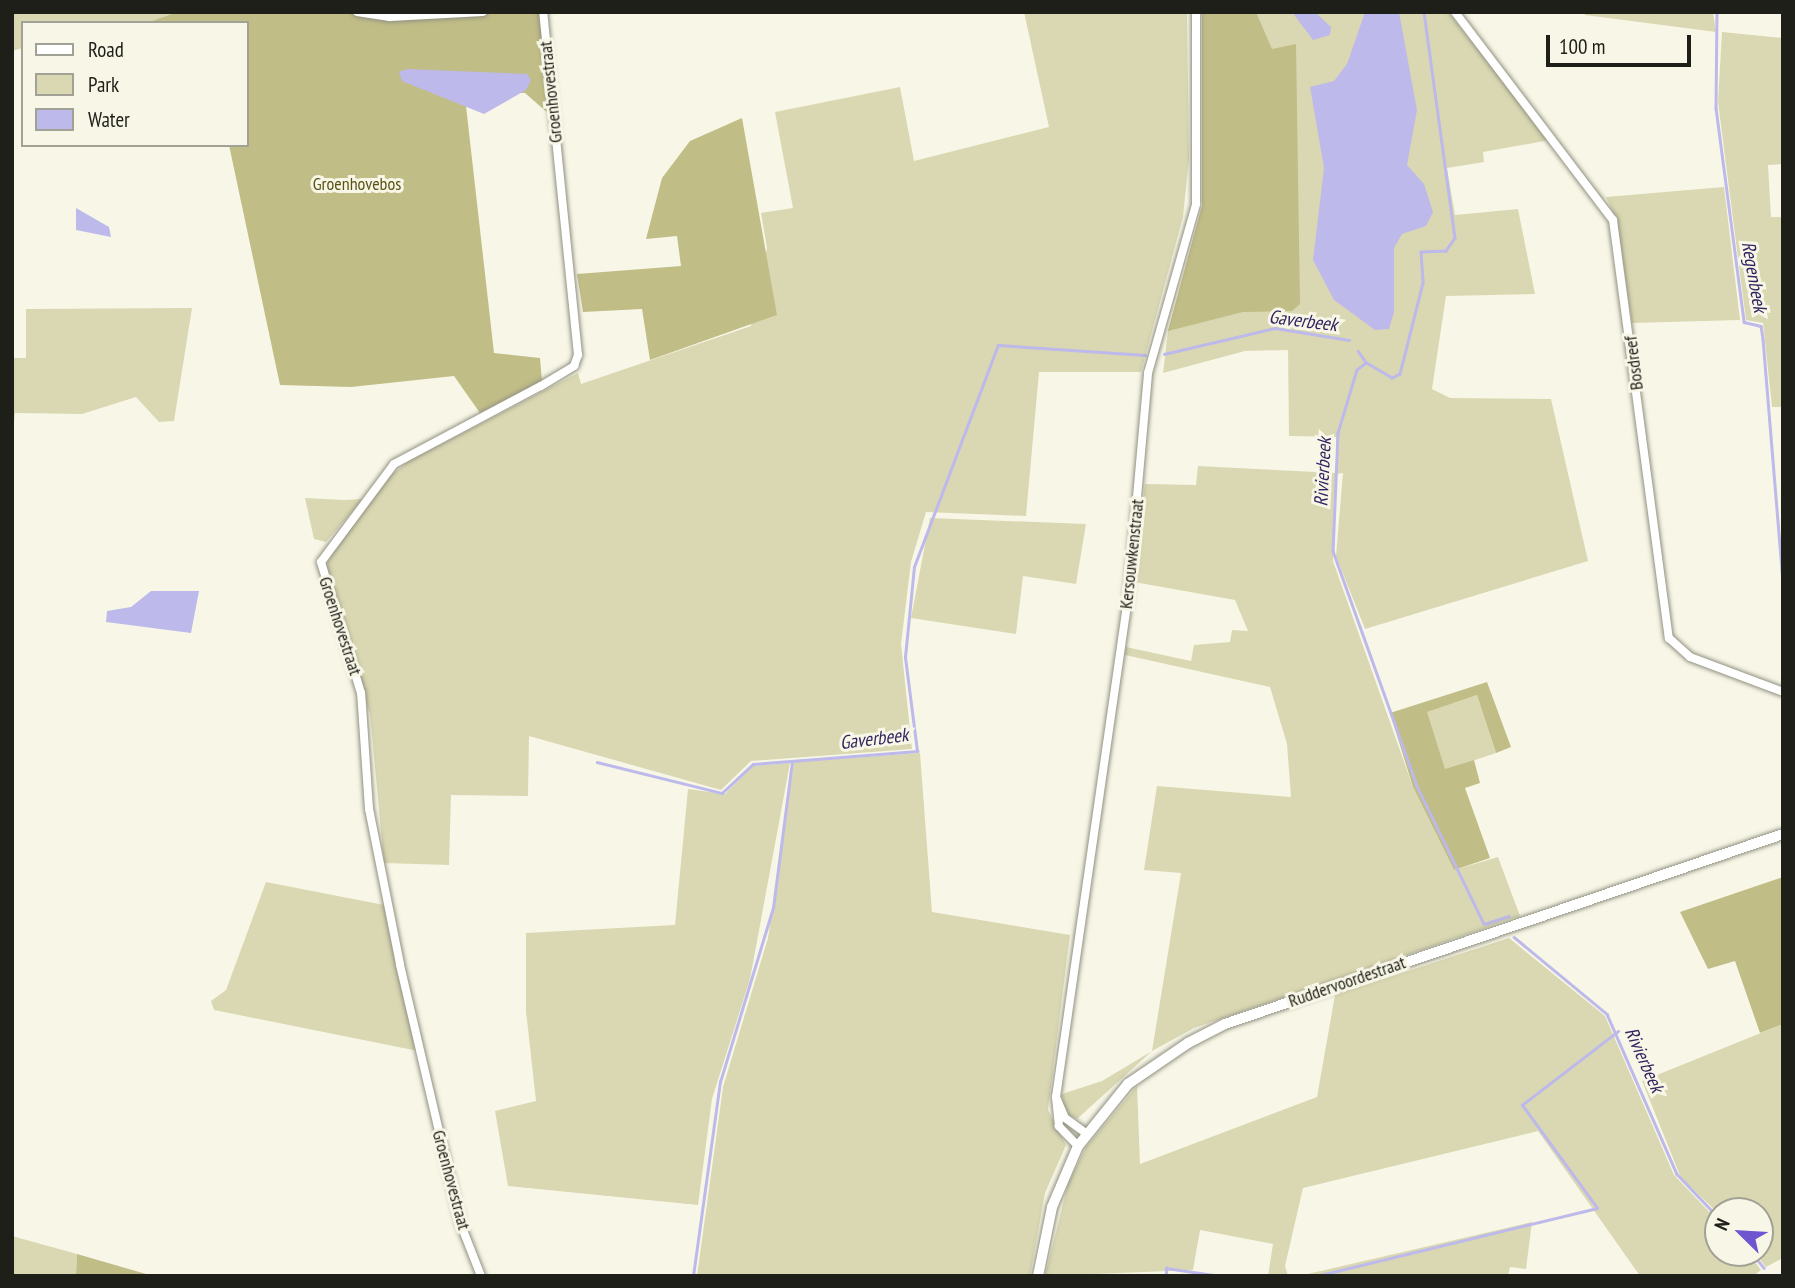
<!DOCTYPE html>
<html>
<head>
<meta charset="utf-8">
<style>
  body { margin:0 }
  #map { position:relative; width:1795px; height:1288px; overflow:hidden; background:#f8f7e7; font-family:"PT Sans Narrow",sans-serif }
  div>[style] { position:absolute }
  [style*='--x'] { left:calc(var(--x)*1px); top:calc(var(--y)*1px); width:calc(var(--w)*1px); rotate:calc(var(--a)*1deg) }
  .green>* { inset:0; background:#dad8b2 }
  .forest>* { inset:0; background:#c0bd87 }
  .water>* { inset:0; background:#bdb9eb }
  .stream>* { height:2.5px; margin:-1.25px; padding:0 1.25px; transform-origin:1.25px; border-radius:1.25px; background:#bdb9eb }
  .roads { filter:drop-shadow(0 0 2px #919182) drop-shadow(0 0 2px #919182) }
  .street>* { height:8px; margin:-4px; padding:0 4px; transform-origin:4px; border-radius:4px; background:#fff }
  .secondary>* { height:10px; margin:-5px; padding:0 5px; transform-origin:5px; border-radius:5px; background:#fff }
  span { translate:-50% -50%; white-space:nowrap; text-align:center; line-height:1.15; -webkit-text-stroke:6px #f8f7e7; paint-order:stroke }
  .street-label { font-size:18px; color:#1f1f19 }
  .park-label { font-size:18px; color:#585315 }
  .water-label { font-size:19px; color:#312460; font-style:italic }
  .frame { position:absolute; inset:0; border:14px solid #1f1f19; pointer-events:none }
  .legend { position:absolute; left:21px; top:21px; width:228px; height:126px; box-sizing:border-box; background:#f8f7e7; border:2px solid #a1a195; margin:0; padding:9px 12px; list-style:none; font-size:21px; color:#1f1f19 }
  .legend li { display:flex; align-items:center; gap:14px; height:35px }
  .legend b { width:35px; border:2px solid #a1a195 }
  .north { position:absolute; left:1704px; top:1197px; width:70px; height:70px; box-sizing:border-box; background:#f8f7e7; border:2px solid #a1a195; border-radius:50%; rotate:294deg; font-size:19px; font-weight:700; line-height:28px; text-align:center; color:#1f1f19 }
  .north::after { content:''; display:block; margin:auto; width:24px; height:32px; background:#6f55cf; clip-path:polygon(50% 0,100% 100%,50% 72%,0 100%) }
  .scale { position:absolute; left:1546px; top:35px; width:145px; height:32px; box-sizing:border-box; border:4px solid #1f1f19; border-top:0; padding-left:9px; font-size:21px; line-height:24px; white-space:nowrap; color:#1f1f19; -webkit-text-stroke:5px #f8f7e7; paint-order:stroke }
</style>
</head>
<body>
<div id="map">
  <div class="green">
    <div style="clip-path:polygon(12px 12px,177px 12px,146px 23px,23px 23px,23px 48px,12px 51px)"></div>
    <div style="clip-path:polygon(1024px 12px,1187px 12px,1189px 159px,1183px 217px,1141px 372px,1039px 372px,1026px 516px,926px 512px,911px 562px,901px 644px,912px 749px,751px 761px,721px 790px,529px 736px,528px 796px,451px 795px,449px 865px,384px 863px,370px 714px,327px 573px,328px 554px,386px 479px,409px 461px,578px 373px,581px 384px,751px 326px,767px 248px,761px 213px,793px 208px,775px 112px,900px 87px,914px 161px,1049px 127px)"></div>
    <div style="clip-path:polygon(1202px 12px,1448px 12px,1550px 140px,1483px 152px,1484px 162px,1447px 168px,1455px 215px,1518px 209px,1535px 294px,1446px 296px,1432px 389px,1450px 398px,1551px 399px,1588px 561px,1365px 629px,1336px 556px,1343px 473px,1336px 474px,1333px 561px,1413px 787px,1454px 870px,1498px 857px,1520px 916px,1194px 1028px,1152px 1051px,1077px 1119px,1064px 1113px,1062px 1094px,1102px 1081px,1152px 1051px,1181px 873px,1144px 870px,1157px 786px,1291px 797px,1287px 744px,1270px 687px,1125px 655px,1126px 647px,1191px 661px,1194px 645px,1230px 642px,1232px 630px,1248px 631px,1235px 600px,1134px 582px,1145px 484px,1196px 485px,1198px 466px,1336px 473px,1336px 437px,1289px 436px,1288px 350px,1245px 351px,1163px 373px,1168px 331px,1202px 206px)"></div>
    <div style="clip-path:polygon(1584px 12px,1713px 12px,1716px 32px,1585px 15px)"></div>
    <div style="clip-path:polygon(1722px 32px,1783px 38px,1783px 164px,1768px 165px,1771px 217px,1783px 217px,1783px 407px,1772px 407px,1763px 323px,1746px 320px,1718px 102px)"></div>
    <div style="clip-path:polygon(1724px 187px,1740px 320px,1632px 323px,1616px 218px,1606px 197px)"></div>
    <div style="clip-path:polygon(192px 308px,174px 421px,159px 422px,136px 397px,82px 414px,15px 413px,12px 441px,12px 358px,26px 358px,26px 309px)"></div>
    <div style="clip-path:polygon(305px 498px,344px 500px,363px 499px,326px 542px,314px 539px)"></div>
    <div style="clip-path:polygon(930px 518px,1086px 524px,1076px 584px,1023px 576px,1016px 634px,911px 618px)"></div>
    <div style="clip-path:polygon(1477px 695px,1496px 753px,1445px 770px,1426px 712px)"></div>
    <div style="clip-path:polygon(920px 753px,932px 912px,1070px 935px,1048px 1110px,1066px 1145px,1045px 1193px,1030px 1276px,697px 1276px,723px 1087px,768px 938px,794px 762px)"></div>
    <div style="clip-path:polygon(790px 763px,750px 979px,712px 1099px,698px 1205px,508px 1186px,495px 1111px,536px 1101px,526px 1011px,526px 933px,675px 925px,688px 789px,725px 794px,753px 766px)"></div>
    <div style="clip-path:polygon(266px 882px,384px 905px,418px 1051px,214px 1010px,211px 1001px,226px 990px)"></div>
    <div style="clip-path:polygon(1509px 938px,1605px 1016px,1674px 1175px,1718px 1221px,1718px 1253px,1748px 1253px,1761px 1270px,1753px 1276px,1640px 1276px,1538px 1131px,1303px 1188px,1285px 1266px,1288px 1276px,1268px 1276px,1273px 1244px,1200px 1230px,1193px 1270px,1045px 1276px,1068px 1184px,1086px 1147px,1137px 1086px,1140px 1164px,1317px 1097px,1335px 995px)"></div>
    <div style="clip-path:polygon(1783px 1024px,1783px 1258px,1766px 1267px,1755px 1253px,1760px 1211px,1718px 1213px,1681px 1178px,1642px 1081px)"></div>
    <div style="clip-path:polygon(1532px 1222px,1526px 1269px,1510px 1267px,1508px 1276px,1299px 1276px)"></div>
    <div style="clip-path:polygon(12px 1236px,77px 1254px,76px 1276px,12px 1276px)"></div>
  </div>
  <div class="forest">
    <div style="clip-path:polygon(177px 12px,540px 12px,549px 114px,525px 93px,492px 92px,466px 106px,494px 353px,540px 358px,542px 381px,480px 413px,454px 376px,351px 387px,280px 385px,229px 145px,247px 145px,247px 23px,146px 23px)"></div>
    <div style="clip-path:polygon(1202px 12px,1256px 12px,1272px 49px,1296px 44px,1300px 304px,1292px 311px,1243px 312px,1168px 331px,1202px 206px)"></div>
    <div style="clip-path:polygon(742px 118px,777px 315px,650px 360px,642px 309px,583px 312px,577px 274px,681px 266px,677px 236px,646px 239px,662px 178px,690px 141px)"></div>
    <div style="clip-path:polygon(1487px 682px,1511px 747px,1496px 753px,1477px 695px,1427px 712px,1445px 769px,1474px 760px,1480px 783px,1465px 788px,1490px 858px,1454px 870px,1413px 787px,1390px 713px)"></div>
    <div style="clip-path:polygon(1783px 877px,1783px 1024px,1760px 1033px,1735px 961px,1708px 969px,1680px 912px)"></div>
    <div style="clip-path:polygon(77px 1254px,153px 1276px,76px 1276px)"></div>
  </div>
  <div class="water">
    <div style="clip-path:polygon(1292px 12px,1315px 12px,1331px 27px,1330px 35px,1313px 40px)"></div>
    <div style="clip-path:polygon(1365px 12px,1399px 12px,1417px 110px,1407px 165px,1424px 184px,1433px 212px,1426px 226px,1402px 234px,1394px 248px,1394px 312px,1389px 329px,1375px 330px,1334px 300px,1313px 260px,1324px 168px,1310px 87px,1334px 81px,1347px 64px)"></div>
    <div style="clip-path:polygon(407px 69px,527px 74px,531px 80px,526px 90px,484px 114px,402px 81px,399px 72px)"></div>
    <div style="clip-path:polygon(76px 208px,109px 227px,111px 237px,76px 230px)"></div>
    <div style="clip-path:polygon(151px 591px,199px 591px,191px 633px,106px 622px,107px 611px,131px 607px)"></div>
  </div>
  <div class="stream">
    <div style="--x:1424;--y:12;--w:228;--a:82.2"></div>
    <div style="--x:1455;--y:238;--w:16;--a:125"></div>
    <div style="--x:1446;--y:251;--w:25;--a:178"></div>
    <div style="--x:1421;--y:252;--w:31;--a:86"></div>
    <div style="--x:1423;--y:283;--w:94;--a:104.2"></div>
    <div style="--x:1400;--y:374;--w:9;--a:153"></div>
    <div style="--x:1392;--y:378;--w:30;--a:-150"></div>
    <div style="--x:1366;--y:363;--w:11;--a:142"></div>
    <div style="--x:1357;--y:370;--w:66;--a:106.8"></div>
    <div style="--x:1338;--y:433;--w:118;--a:92.4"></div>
    <div style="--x:1333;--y:551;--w:250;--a:70.3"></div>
    <div style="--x:1417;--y:786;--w:153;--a:64.1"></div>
    <div style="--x:1484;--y:924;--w:26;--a:-18"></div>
    <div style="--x:1717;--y:12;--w:96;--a:90.6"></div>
    <div style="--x:1716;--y:108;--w:216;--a:82.5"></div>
    <div style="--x:1744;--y:322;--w:17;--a:13"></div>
    <div style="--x:1761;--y:326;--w:13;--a:81"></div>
    <div style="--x:1763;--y:339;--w:242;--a:85.3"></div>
    <div style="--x:1358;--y:351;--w:14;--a:54"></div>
    <div style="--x:1164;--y:354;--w:114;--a:-13.2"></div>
    <div style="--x:1275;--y:328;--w:75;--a:9.2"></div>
    <div style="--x:597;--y:762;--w:129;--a:13.9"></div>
    <div style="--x:722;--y:793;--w:42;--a:-43.1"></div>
    <div style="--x:753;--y:764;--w:165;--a:-4.5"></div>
    <div style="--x:917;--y:751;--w:95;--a:-97.3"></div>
    <div style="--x:905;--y:657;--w:90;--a:-84.3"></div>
    <div style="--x:914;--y:567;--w:237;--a:-69.3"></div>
    <div style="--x:998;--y:345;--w:147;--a:3.9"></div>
    <div style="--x:1514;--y:937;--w:121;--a:39.6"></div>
    <div style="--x:1607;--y:1014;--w:175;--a:66.4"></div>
    <div style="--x:1677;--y:1174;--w:59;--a:46.4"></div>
    <div style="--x:1752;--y:1253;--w:19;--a:51"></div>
    <div style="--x:693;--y:1276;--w:196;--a:-82.1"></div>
    <div style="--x:720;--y:1082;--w:182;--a:-73.1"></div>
    <div style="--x:773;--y:908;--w:147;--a:-82.6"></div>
    <div style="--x:1166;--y:1276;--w:8;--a:-90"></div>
    <div style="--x:1166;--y:1268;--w:55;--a:8.4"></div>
    <div style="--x:1316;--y:1276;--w:289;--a:-13.6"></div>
    <div style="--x:1597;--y:1208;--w:127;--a:-126.1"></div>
    <div style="--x:1522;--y:1105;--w:121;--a:-37.6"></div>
  </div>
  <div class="roads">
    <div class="street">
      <div style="--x:357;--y:12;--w:33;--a:9"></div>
      <div style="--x:390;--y:17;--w:93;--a:-3.1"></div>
      <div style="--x:1455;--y:12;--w:261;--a:52.8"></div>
      <div style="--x:1613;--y:220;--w:422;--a:82.4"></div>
      <div style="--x:1669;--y:638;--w:28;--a:42"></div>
      <div style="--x:1690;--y:657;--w:99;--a:20.6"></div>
      <div style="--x:1056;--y:1097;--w:504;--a:-81.79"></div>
      <div style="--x:1128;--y:598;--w:226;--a:-84.9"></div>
      <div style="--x:1148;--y:373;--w:176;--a:-74.1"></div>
      <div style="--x:1196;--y:204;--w:192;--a:-90"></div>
      <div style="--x:1078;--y:1146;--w:28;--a:-134"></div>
      <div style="--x:1059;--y:1126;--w:29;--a:-96"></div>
      <div style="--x:1056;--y:1097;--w:23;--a:67"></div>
      <div style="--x:1065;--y:1118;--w:26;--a:36"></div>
      <div style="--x:481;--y:1276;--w:55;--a:-111.4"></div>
      <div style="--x:461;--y:1225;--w:268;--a:-103.2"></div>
      <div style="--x:400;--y:964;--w:158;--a:-101.3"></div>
      <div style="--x:369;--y:809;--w:116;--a:-93.9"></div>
      <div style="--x:361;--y:693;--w:137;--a:-107"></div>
      <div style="--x:321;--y:562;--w:122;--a:-53.3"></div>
      <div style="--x:394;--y:464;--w:166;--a:-28"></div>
      <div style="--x:541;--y:386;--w:39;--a:-31"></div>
      <div style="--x:574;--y:366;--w:12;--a:-70"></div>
      <div style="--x:578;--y:355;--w:345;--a:-95.8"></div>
    </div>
    <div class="secondary">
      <div style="--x:1038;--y:1276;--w:70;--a:-78.5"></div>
      <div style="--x:1052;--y:1207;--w:66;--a:-66.9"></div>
      <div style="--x:1078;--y:1146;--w:80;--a:-51.1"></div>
      <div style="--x:1128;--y:1084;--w:73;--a:-34.3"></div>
      <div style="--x:1188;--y:1043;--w:42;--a:-27.2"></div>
      <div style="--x:1225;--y:1024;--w:589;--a:-18.8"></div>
    </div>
  </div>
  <div class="street-label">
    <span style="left:551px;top:92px;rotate:-96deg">Groenhovestraat</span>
    <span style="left:1634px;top:363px;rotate:-97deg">Bosdreef</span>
    <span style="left:1132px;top:554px;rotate:-84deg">Kersouwkenstraat</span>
    <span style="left:340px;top:626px;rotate:72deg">Groenhovestraat</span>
    <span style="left:1347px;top:982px;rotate:-19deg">Ruddervoordestraat</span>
    <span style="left:451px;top:1180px;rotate:75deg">Groenhovestraat</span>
  </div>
  <div class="park-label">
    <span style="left:357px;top:184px">Groenhovebos</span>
  </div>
  <div class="water-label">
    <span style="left:1754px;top:277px;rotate:80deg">Regenbeek</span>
    <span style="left:1303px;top:321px;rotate:7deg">Gaverbeek</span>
    <span style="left:1323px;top:472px;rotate:-87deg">Rivierbeek</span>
    <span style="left:874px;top:739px;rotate:-7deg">Gaverbeek</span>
    <span style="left:1644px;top:1060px;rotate:66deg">Rivierbeek</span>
  </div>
  <div class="frame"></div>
  <ul class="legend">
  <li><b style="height:9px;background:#fff"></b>Road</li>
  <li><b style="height:19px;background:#dad8b2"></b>Park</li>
  <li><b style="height:19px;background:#bdb9eb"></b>Water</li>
  </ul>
  <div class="north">N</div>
  <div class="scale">100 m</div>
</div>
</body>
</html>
